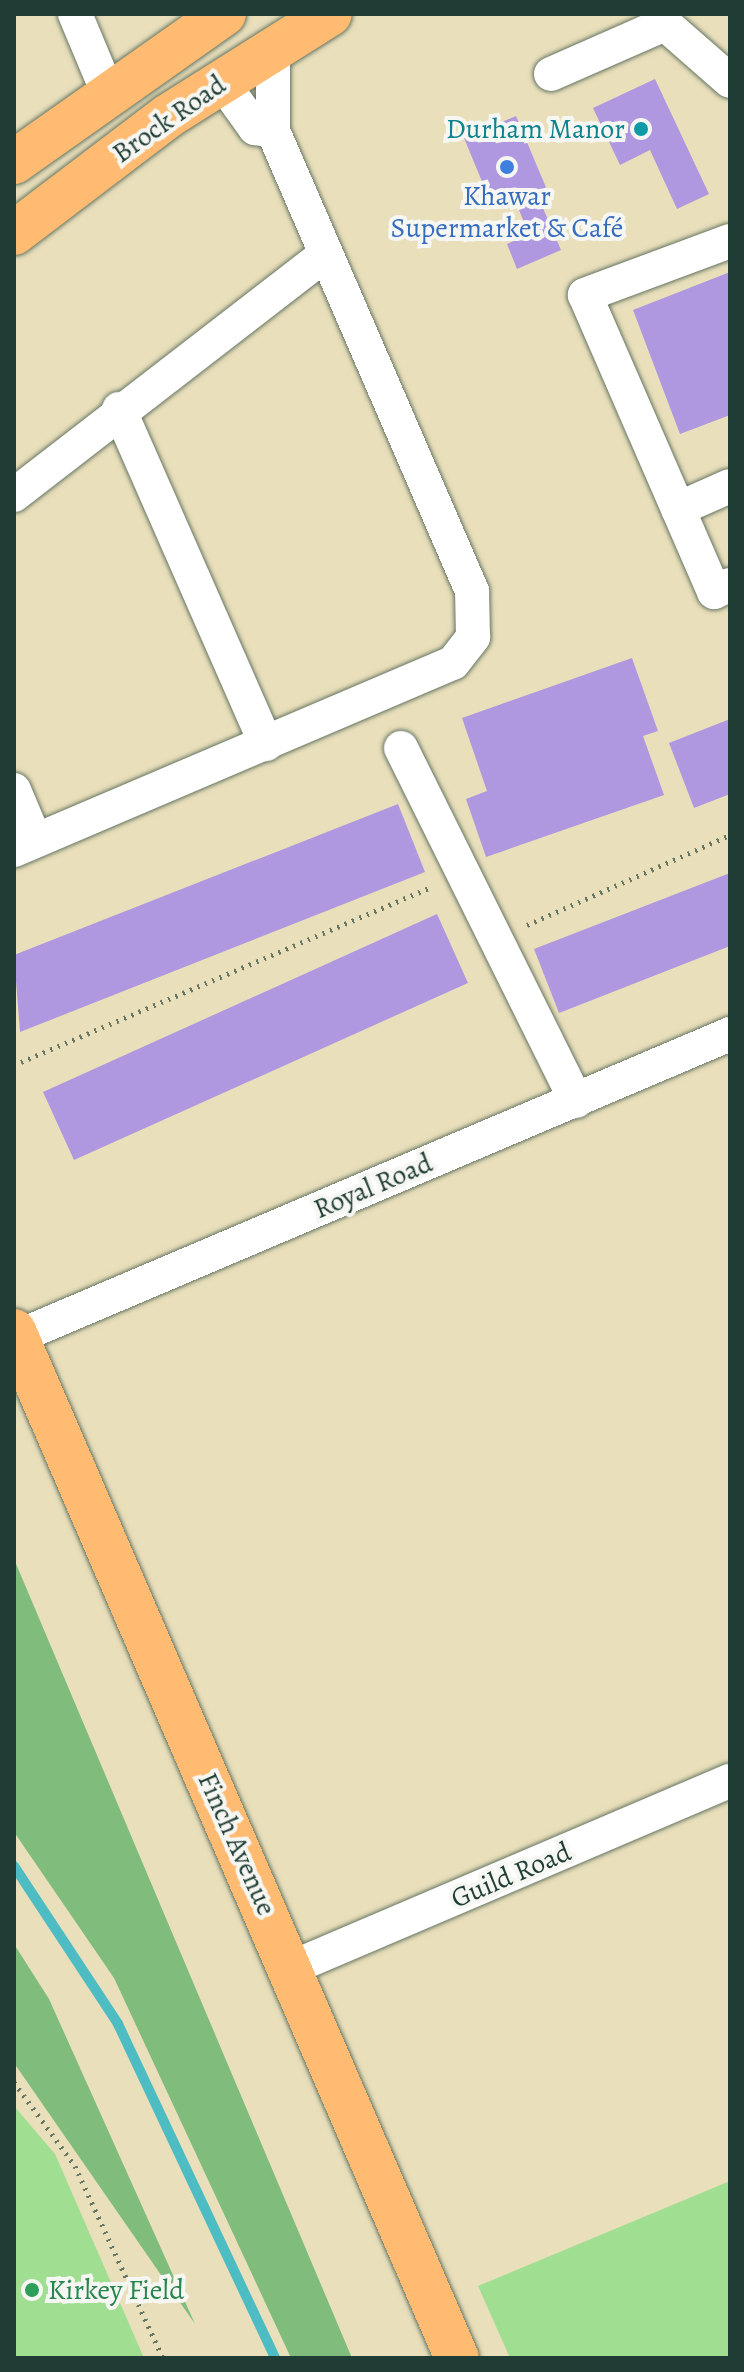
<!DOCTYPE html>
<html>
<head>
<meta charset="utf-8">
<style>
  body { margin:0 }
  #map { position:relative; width:744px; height:2372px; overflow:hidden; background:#e9dfbb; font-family:Alegreya,serif }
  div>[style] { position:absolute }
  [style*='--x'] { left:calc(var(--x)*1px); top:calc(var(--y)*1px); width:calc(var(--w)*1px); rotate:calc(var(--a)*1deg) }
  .green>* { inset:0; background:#a0de92 }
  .forest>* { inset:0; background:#80bd7c }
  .stream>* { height:10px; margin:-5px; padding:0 5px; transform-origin:5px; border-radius:5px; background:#4ebcc3 }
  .building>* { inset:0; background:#af98df }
  .path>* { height:5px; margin-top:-2.5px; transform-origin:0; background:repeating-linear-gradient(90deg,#667663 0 2px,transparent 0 8px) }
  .roads { filter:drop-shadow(0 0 2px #667663) drop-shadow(0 0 2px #667663) }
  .minor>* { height:34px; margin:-17px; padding:0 17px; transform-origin:17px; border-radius:17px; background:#fff }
  .major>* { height:44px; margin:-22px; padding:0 22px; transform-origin:22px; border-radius:22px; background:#ffbb71 }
  .dots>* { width:22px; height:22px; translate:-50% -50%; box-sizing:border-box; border:4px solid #f6f6f2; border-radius:50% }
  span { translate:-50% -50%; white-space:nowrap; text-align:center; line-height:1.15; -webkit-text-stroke:8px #f6f6f2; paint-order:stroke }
  .street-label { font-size:28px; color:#1f3d34 }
  .culture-label { font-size:28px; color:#0d838f }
  .right { translate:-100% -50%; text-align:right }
  .shop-label { font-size:28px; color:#366cbe }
  .leisure-label { font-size:28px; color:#27864d }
  .left { translate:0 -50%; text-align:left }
  .frame { position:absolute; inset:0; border:16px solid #1f3d34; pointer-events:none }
</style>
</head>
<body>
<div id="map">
  <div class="green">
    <div style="clip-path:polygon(14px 2106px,55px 2154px,144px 2358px,14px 2358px)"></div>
    <div style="clip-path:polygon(730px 2181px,730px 2358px,510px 2358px,478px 2286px)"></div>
  </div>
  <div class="forest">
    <div style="clip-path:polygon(14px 1559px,352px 2358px,291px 2358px,114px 1978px,14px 1832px)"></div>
    <div style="clip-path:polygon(14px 1944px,49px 1999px,195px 2324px,14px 2063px)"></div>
  </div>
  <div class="stream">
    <div style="--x:14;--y:1866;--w:189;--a:56.6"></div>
    <div style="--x:118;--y:2024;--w:369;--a:64.8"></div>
  </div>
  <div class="building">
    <div style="clip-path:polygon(655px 79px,709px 194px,677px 209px,650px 150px,620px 165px,593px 108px)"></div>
    <div style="clip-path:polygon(516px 116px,550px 197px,540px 201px,561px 250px,517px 269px,507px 244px,529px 234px,514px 198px,493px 208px,464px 138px)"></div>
    <div style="clip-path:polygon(730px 272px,730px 415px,680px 434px,633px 310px)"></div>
    <div style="clip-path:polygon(632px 658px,658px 731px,643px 736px,664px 795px,486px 857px,466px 799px,487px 791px,462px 718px)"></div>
    <div style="clip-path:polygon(730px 719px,730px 794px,694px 808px,669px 743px)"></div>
    <div style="clip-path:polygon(398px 804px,425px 872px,20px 1032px,14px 955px)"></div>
    <div style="clip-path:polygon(730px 873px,730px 946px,559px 1013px,534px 949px)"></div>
    <div style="clip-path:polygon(437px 914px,468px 983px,74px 1160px,43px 1092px)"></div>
  </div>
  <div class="path">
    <div style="--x:527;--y:925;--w:222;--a:-23.9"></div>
    <div style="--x:21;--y:1062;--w:447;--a:-23.1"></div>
    <div style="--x:14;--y:2082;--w:104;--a:54"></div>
    <div style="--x:75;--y:2166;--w:211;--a:65.4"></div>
  </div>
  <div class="roads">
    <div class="minor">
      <div style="--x:75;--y:14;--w:86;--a:67.3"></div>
      <div style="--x:551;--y:74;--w:124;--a:-23.7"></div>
      <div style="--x:665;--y:24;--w:86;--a:41.2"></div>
      <div style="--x:222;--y:82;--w:57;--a:54.3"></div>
      <div style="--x:255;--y:128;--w:18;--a:9"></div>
      <div style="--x:730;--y:241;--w:155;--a:159.6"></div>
      <div style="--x:585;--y:295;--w:324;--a:66.5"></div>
      <div style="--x:714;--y:592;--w:17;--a:-24"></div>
      <div style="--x:119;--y:409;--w:366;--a:66.3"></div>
      <div style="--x:14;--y:495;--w:392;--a:-37.7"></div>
      <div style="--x:678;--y:509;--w:57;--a:-23.9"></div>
      <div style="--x:401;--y:748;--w:394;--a:63.6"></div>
      <div style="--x:14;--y:790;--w:54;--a:67.2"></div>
      <div style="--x:14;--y:850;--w:477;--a:-23.1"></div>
      <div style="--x:453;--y:663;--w:33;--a:-52"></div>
      <div style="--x:473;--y:637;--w:46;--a:-91.2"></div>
      <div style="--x:472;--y:591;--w:501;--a:-113.39"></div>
      <div style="--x:273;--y:131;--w:84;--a:-90"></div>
      <div style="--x:17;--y:1337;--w:775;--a:-23.02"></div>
      <div style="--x:291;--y:1968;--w:477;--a:-23.1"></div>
    </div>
    <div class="major">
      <div style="--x:14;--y:162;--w:257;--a:-35.2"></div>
      <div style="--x:14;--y:233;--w:193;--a:-37.2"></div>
      <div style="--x:168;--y:116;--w:191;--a:-32.2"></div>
      <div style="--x:14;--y:1331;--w:1118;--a:66.67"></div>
    </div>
  </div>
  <div class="dots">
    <div style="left:641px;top:129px;background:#0f9aa8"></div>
    <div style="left:507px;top:167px;background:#3f7fe0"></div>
    <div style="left:32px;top:2290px;background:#2e9e5b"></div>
  </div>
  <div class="street-label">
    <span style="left:169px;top:119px;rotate:-35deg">Brock Road</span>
    <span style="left:373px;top:1186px;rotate:-23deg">Royal Road</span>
    <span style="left:237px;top:1844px;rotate:66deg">Finch Avenue</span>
    <span style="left:511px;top:1875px;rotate:-23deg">Guild Road</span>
  </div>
  <div class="culture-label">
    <span class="right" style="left:625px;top:129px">Durham Manor</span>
  </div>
  <div class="shop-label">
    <span style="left:507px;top:212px">Khawar<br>Supermarket &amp; Café</span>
  </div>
  <div class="leisure-label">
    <span class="left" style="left:48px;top:2290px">Kirkey Field</span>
  </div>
  <div class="frame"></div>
</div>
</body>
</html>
